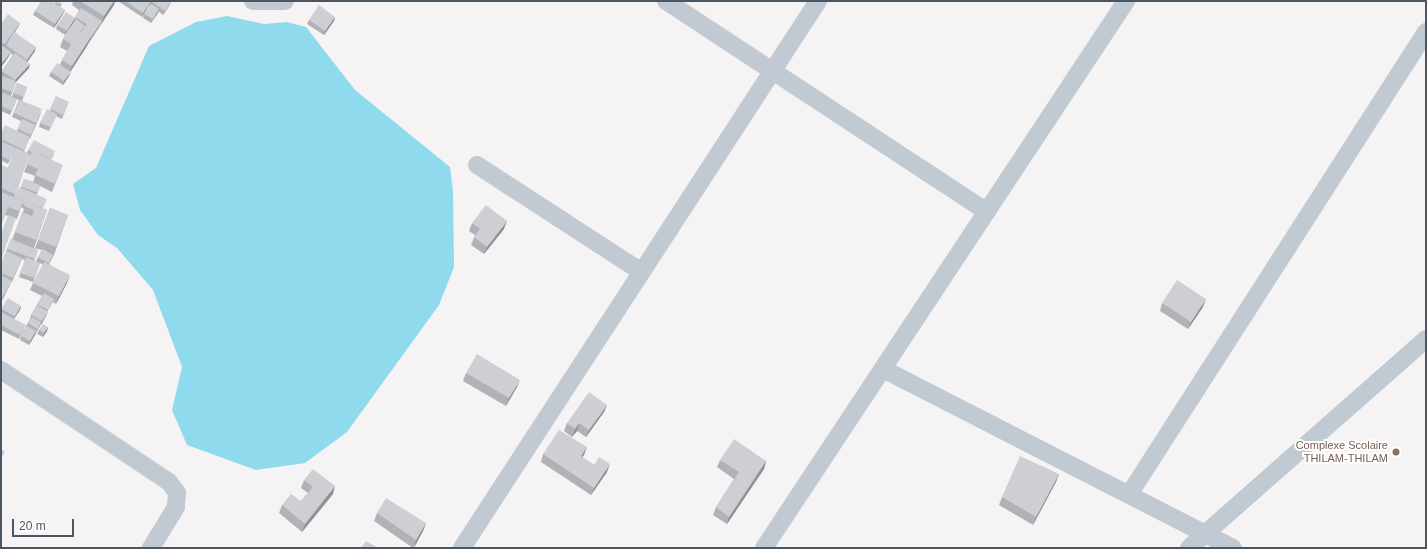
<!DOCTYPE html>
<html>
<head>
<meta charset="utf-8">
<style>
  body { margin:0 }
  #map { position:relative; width:1427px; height:549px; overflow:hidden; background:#f5f3f3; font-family:Arial,sans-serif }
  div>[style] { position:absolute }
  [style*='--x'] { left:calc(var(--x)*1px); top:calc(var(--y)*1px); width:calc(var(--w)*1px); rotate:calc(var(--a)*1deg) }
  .water>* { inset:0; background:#90daee }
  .minor>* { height:18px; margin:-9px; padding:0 9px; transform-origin:9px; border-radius:9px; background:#c1cad2 }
  .wall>* { inset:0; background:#b0b2b7 }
  .shaded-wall>* { inset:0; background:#909195 }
  .building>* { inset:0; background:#cdcfd5 }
  .dots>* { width:11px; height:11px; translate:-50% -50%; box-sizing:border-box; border:2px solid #fff; border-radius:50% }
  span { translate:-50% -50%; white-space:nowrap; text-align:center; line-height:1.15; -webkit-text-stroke:4px #fff; paint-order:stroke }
  .education-label { font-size:11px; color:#785e54 }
  .right { translate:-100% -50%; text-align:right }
  .frame { position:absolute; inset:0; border:2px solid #4a5661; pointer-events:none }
  .scale { position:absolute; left:12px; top:519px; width:62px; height:18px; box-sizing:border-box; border:2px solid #4a5661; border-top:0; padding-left:5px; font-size:12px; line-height:14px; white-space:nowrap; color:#4a5661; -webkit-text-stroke:3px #fff; paint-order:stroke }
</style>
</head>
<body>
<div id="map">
  <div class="water">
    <div style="clip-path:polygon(227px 16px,264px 24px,287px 22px,306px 27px,355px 90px,450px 167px,453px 191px,454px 267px,439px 305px,347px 432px,305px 463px,256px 470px,187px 445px,172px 410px,182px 367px,153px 290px,117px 248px,98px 235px,80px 210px,73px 184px,96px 168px,149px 46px,196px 22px)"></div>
  </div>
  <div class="minor">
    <div style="--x:253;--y:1;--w:32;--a:0"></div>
    <div style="--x:666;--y:1;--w:384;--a:33.3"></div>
    <div style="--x:477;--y:165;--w:194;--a:33"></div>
    <div style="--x:883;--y:369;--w:393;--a:27.1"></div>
    <div style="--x:1;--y:370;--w:202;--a:33.7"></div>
    <div style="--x:169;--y:482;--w:14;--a:54"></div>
    <div style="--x:177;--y:493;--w:14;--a:94"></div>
    <div style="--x:176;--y:507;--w:48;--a:121.4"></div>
    <div style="--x:1130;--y:493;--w:548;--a:-57.3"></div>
    <div style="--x:462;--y:548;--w:653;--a:-56.94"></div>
    <div style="--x:764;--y:548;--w:656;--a:-56.5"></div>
    <div style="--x:1189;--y:548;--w:316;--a:-41.4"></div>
  </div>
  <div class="wall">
    <div style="clip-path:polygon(56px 1px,62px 4px,60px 7px,65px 10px,63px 14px,54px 28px,33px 15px,35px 11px,55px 3px)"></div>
    <div style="clip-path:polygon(73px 1px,115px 1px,114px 5px,88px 44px,87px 46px,70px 72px,69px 76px,63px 85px,49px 76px,51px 72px,60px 65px,62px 60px,67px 51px,60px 47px,63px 39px,74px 21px,65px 35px,56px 29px,57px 25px,75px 18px,79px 10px,72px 5px)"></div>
    <div style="clip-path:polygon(118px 1px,169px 1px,171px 2px,169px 6px,163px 15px,158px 11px,151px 23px,143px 18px,144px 14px,150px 6px,149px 5px,142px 17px)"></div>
    <div style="clip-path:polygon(335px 17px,334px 21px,324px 35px,307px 24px,309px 20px)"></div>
    <div style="clip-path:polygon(evenodd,20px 23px,18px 27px,15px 32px,35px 51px,27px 62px,29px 68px,16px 82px,11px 96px,12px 97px,17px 83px,27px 87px,22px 101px,41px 113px,30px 139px,29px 139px,24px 151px,27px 153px,28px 150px,54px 155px,51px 159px,60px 172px,52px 192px,40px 186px,37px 194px,43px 209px,47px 210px,34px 248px,38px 250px,34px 261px,39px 263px,36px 261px,42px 250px,35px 248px,50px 208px,68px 215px,54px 255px,49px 264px,67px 283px,56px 304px,53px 302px,47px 312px,46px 316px,29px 345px,20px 340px,21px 336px,30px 319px,31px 315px,42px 296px,30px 290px,33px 283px,43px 265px,40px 263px,33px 282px,19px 277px,25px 260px,22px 259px,12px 282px,11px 282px,1px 302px,1px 264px,11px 239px,12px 240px,24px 209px,21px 207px,17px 219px,5px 215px,1px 226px,1px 165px,8px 168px,15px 150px,8px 164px,1px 160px,1px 133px,17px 131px,21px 121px,12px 117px,19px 100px,17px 99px,10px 115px,1px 111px,1px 76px,2px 76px,1px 74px,2px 71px,13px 55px,10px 53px,9px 56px,2px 66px,1px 65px,1px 24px,20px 23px,29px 156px,30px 156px,24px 172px,35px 176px,33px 182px,24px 179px,21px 188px,14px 197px,20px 182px,22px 174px,29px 156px)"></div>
    <div style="clip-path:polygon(56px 96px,67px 106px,62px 119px,56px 116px,49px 131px,39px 127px,40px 123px,50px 111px)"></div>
    <div style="clip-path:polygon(472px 223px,504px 229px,484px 254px,471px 245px,475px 235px,469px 231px)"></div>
    <div style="clip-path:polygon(1162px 303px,1203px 307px,1188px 329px,1160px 311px)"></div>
    <div style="clip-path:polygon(21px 306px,20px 310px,14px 319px,24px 329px,19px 339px,1px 330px,1px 331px,1px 309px)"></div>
    <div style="clip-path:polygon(48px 327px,47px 331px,43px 337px,37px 334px,39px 330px)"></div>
    <div style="clip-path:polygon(466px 373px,517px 387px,506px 406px,463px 381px)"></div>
    <div style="clip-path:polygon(607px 405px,604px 412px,586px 437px,577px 431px,572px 437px,564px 431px,567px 423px)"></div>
    <div style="clip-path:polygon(587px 447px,582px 457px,594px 465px,607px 472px,591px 495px,541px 462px,543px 454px)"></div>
    <div style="clip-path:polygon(720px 460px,766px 461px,764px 469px,727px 524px,713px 515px,716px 507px,734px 479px,717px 467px)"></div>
    <div style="clip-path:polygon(1059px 474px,1056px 482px,1033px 525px,999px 505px,1002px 497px)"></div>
    <div style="clip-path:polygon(304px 480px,333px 494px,302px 532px,279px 513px,282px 505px,301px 501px,308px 493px,301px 488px)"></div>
    <div style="clip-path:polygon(377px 513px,426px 523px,423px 531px,413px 548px,374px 521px)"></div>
  </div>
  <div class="shaded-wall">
    <div style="clip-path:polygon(114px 1px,115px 1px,114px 5px,101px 24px,104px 16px)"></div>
    <div style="clip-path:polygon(151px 1px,149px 5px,142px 17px,143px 13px)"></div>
    <div style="clip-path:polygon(171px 2px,169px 6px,163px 15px,165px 11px)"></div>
    <div style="clip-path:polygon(159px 9px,158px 13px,151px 23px,153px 19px)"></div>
    <div style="clip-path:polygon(65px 10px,63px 14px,54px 28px,55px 24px)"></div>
    <div style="clip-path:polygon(335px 17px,334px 21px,324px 35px,325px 31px)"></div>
    <div style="clip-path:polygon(75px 18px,74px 22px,65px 35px,67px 31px)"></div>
    <div style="clip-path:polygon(102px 21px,100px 25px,88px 44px,89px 40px)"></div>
    <div style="clip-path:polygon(20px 23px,18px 27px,3px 48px,5px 44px)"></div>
    <div style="clip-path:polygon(90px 38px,87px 46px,69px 74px,71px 72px,69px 76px,63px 85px,64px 81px,69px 74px,72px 66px)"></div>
    <div style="clip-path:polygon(36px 47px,35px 51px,26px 64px,27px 60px)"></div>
    <div style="clip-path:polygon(11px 52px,9px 56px,2px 66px,3px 62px)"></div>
    <div style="clip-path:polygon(30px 64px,29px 68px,14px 84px,15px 80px)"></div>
    <div style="clip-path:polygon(507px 221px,504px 229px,484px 254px,487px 247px)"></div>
    <div style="clip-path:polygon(70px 275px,67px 283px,56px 304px,59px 296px)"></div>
    <div style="clip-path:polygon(12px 281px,10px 285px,1px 302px,1px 300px)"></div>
    <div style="clip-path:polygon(1206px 299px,1203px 307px,1188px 329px,1191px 322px)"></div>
    <div style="clip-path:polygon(21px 306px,20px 310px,13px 320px,15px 316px)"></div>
    <div style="clip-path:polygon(48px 312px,46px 316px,41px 325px,42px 321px)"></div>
    <div style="clip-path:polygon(48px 327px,47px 331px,43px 337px,44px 333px)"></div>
    <div style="clip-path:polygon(36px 331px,35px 335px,29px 345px,30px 341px)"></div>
    <div style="clip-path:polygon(520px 380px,517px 387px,506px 406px,509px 398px)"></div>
    <div style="clip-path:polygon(607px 405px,604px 412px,586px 437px,589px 430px)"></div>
    <div style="clip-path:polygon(579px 423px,577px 431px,572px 437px,575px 429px)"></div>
    <div style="clip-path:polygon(587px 447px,584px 455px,578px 464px,581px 456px)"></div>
    <div style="clip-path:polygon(766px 461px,764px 469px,727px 524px,729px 517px)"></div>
    <div style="clip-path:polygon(610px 464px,607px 472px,591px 495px,594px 488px)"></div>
    <div style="clip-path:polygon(1059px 474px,1056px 482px,1033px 525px,1036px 517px)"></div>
    <div style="clip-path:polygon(335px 486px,333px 494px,302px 532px,305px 524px)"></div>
    <div style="clip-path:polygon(426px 523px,423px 531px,414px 548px,416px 540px)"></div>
  </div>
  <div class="building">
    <div style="clip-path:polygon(41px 1px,51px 1px,65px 10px,55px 24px,35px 11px)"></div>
    <div style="clip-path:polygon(56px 1px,62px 1px,60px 5px,55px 2px)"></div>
    <div style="clip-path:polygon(80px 1px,114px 1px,104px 16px)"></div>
    <div style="clip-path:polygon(125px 1px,169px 1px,171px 2px,165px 11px,151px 1px,143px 13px)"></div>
    <div style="clip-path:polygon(151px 4px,159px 9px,153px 19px,144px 14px)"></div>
    <div style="clip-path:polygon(319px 5px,335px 17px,325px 31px,309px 20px)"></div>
    <div style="clip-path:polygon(81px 8px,102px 21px,89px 40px,90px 38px,81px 33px,87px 24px,75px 17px)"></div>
    <div style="clip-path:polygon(66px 12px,75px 18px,67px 31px,57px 25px)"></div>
    <div style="clip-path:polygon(8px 14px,20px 23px,5px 44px,1px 42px,1px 24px)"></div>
    <div style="clip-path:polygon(76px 19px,85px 26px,80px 32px,71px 26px,70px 28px)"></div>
    <div style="clip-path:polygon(71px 26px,90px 38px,72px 66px,62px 60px,71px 44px,63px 39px)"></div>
    <div style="clip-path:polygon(14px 32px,36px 47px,27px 60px,6px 45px)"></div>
    <div style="clip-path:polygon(1px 45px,11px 52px,3px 62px,1px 60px)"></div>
    <div style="clip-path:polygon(15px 53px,30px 64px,15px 80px,2px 71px)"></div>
    <div style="clip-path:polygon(57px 63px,71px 72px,64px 81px,51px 72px)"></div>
    <div style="clip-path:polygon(1px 76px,16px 81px,12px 92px,1px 88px)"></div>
    <div style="clip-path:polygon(17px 83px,27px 87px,24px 97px,13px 93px)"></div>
    <div style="clip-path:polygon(1px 92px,17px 99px,12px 111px,1px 106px)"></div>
    <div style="clip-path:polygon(56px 96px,69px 102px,63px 115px,50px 109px)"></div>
    <div style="clip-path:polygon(20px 100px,42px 109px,36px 123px,14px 113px)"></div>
    <div style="clip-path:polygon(47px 109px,57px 114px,51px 127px,40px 123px)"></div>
    <div style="clip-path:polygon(22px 119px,35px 125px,31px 135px,18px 129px)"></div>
    <div style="clip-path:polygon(5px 125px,30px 137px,24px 150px,1px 139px,1px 133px)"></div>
    <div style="clip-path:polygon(34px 140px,55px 151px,51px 159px,32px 151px,32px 152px,28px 150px)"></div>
    <div style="clip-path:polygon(1px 141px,16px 148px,10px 160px,1px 156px)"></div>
    <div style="clip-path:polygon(16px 148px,30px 154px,22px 174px,8px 168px)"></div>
    <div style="clip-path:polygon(32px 151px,63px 165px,55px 184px,35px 175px,38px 169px,27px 164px)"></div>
    <div style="clip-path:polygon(1px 165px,23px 174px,15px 194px,1px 188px)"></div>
    <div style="clip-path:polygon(24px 179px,40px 185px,38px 193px,22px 187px)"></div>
    <div style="clip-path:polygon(19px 187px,47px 199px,43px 208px,26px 202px,25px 205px,22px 203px,23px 201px,14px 197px)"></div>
    <div style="clip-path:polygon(1px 192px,23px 201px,19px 211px,8px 207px,1px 226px)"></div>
    <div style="clip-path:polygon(26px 202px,47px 210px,36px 240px,15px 232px,22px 212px,32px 216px,34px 210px,24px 206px)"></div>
    <div style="clip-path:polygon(486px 205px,507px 221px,487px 247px,474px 237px,480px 229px,472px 223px)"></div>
    <div style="clip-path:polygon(50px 208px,68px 215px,56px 247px,38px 240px)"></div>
    <div style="clip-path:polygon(8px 215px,16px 218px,6px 246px,1px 244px,1px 234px)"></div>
    <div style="clip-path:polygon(11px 239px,38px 250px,35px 259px,7px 249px)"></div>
    <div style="clip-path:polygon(1px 244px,6px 246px,1px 260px)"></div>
    <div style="clip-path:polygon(43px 249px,53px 255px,48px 263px,38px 257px)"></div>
    <div style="clip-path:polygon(6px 251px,22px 258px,13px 278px,1px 273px,1px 264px)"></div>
    <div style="clip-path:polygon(26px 257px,40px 263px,35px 278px,20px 273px)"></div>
    <div style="clip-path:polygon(44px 262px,70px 275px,59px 296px,33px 283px)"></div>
    <div style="clip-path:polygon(1px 275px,12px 281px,1px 300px)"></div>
    <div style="clip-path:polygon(1177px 280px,1206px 299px,1191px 322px,1162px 303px)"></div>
    <div style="clip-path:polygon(44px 293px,54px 299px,48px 310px,37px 304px)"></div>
    <div style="clip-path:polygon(8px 298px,21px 306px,15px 316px,1px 309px)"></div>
    <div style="clip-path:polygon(37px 305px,48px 312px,42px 321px,31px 315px)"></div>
    <div style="clip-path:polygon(1px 312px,26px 325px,20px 335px,1px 325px)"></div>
    <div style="clip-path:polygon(32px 317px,41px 322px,37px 329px,28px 323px)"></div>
    <div style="clip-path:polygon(43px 324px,48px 327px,44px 333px,39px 330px)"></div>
    <div style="clip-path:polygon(27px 326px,36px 331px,30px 341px,21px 336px)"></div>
    <div style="clip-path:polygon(477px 354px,520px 380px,509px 398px,466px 373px)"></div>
    <div style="clip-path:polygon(589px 392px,607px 405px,589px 430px,579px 423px,575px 429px,567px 423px)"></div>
    <div style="clip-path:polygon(559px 430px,587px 447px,581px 456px,594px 465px,599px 457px,610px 464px,594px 488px,543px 454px)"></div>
    <div style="clip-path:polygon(734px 439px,766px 461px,729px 517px,716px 507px,739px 472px,720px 460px)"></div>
    <div style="clip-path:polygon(1px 449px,5px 452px,1px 459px)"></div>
    <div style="clip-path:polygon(1020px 456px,1059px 474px,1036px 517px,1002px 497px)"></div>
    <div style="clip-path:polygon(313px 469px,335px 486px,305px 524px,282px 505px,291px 494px,301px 501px,313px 487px,304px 480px)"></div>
    <div style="clip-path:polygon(386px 498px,426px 523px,416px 540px,377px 513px)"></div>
    <div style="clip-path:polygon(366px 541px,378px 548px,361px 548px)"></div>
  </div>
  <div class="dots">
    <div style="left:1396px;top:452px;background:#8d6e63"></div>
  </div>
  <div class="education-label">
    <span class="right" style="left:1388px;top:452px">Complexe Scolaire<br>THILAM-THILAM</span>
  </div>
  <div class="frame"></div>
  <div class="scale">20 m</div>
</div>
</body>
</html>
